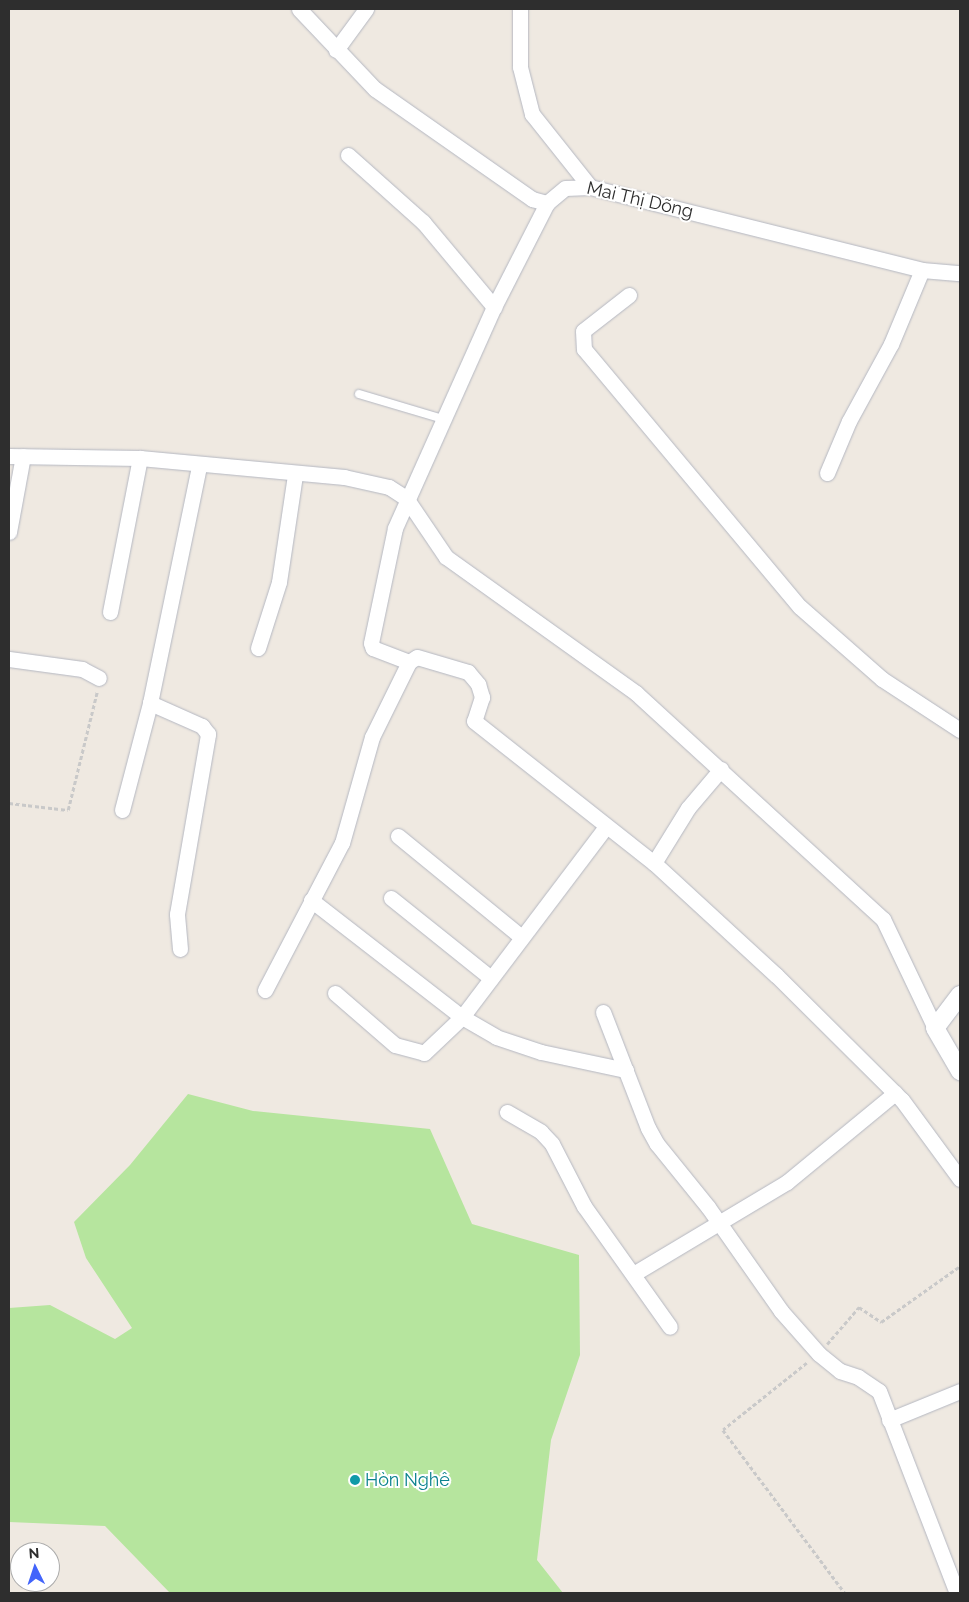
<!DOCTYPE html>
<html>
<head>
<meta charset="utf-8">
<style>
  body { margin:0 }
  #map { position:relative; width:969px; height:1602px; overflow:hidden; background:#efe9e1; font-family:Raleway,sans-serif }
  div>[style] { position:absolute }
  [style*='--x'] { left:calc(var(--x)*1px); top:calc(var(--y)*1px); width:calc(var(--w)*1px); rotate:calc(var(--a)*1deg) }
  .green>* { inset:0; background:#b6e59e }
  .path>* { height:2.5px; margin-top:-1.25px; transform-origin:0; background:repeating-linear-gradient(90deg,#c9c9c9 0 4px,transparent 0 6.5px) }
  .roads { filter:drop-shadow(0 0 1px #b4b7c1) drop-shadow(0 0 1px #b4b7c1) }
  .service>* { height:8px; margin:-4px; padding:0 4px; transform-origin:4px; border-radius:4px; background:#fff }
  .minor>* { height:15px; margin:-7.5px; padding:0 7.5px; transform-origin:7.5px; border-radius:7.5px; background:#fff }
  .tertiary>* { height:18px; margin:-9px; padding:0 9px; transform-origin:9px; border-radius:9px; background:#fff }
  .dots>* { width:14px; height:14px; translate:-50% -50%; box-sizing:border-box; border:2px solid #fff; border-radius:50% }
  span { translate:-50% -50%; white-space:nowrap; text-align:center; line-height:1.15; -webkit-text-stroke:4px #fff; paint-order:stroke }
  .street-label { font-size:18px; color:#2e2e2e }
  .culture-label { font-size:18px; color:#0d838f }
  .left { translate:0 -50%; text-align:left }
  .frame { position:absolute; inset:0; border:10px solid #2e2e2e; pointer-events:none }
  .north { position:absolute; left:10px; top:1542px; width:50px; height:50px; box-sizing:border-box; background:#fff; border:1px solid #ababab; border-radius:50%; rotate:356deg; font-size:14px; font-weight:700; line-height:20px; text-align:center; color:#2e2e2e }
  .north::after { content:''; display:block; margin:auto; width:18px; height:22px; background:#4264fb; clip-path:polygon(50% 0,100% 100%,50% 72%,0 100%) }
</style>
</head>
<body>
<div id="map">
  <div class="green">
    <div style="clip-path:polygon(188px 1094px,253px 1111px,430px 1129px,472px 1224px,579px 1255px,580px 1355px,551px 1440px,537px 1560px,563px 1593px,170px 1593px,105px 1526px,9px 1522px,9px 1308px,50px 1305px,115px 1339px,132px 1328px,86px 1258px,74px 1222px,130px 1165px)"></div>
  </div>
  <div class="path">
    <div style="--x:9;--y:803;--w:59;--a:6.8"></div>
    <div style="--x:68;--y:810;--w:122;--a:-76.2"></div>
    <div style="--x:827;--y:1344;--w:49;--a:-49.1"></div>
    <div style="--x:859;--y:1307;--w:27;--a:34"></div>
    <div style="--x:881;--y:1322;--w:97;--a:-35.3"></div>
    <div style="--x:807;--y:1363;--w:107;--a:141.4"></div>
    <div style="--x:723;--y:1430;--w:204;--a:53.2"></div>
  </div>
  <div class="roads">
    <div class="service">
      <div style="--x:359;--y:394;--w:88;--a:16.6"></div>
    </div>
    <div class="minor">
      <div style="--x:299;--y:9;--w:110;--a:46.5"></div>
      <div style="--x:375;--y:89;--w:192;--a:35"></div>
      <div style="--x:532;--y:199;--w:16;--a:15"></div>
      <div style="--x:547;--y:203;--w:23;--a:-40"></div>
      <div style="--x:565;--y:188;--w:25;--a:-2"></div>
      <div style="--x:590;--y:187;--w:342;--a:14"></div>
      <div style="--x:922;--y:270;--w:38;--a:5"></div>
      <div style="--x:520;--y:9;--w:58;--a:90"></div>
      <div style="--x:520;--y:67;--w:49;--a:75.7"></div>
      <div style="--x:532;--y:114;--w:93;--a:51.5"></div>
      <div style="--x:336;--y:50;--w:51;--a:-53.8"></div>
      <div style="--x:348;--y:155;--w:101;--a:41.8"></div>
      <div style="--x:423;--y:222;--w:111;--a:50.1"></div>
      <div style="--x:629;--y:295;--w:58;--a:142"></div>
      <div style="--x:583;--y:331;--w:18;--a:87"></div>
      <div style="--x:584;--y:349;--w:336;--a:50.1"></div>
      <div style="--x:800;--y:607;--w:109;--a:41.3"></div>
      <div style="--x:882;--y:679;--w:93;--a:33.2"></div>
      <div style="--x:9;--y:456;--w:131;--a:0.9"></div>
      <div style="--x:140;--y:458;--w:205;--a:5.3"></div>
      <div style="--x:344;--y:477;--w:46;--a:12.5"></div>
      <div style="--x:389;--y:487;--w:20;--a:33"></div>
      <div style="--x:406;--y:498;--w:71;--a:55.9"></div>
      <div style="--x:446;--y:557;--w:234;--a:35.6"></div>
      <div style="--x:636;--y:693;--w:335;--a:42.5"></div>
      <div style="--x:883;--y:919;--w:121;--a:64.5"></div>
      <div style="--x:827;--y:473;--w:56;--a:-67.1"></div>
      <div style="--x:849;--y:421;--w:88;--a:-61.4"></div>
      <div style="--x:891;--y:344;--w:80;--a:-67.3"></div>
      <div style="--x:9;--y:532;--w:77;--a:-79.6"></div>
      <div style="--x:110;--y:612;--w:157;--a:-79"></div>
      <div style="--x:258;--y:648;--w:69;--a:-72.3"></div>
      <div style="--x:279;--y:582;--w:108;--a:-81.5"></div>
      <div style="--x:9;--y:659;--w:74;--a:7.8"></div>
      <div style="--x:82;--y:669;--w:19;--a:28"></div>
      <div style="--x:409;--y:662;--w:9;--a:-32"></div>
      <div style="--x:417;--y:657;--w:53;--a:16.4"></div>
      <div style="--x:468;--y:672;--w:16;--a:50"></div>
      <div style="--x:478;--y:684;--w:14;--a:73"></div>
      <div style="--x:482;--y:697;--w:25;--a:108"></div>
      <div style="--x:474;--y:721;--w:229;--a:38.3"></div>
      <div style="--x:654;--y:863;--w:166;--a:42.6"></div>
      <div style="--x:776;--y:975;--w:177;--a:44.8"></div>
      <div style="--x:902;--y:1100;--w:98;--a:53.7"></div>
      <div style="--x:122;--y:810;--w:111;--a:-75.3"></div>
      <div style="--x:398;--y:836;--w:158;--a:39.3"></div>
      <div style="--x:654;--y:863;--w:65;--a:-58.3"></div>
      <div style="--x:688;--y:808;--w:51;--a:-49.8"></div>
      <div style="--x:391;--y:898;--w:128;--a:38.7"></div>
      <div style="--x:311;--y:900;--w:191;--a:37.8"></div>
      <div style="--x:462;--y:1017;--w:39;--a:30"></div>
      <div style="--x:496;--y:1037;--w:47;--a:18.4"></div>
      <div style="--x:541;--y:1052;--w:87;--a:12"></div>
      <div style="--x:180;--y:949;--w:35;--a:-95"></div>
      <div style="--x:177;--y:914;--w:183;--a:-80.2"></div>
      <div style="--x:208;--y:734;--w:10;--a:-127"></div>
      <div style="--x:202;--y:726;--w:57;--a:-156.1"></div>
      <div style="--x:150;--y:703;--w:242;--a:-78.3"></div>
      <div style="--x:265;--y:990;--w:166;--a:-62.4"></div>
      <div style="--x:342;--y:843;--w:110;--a:-74.2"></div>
      <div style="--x:372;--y:737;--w:84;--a:-63.7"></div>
      <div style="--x:409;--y:662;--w:39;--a:-159"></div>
      <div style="--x:373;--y:648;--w:5;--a:-112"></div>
      <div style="--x:371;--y:643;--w:117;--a:-78.2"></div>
      <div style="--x:395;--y:528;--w:242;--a:-65.9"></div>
      <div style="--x:494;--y:307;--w:117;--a:-63"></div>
      <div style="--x:335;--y:993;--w:79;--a:40.9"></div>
      <div style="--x:395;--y:1045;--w:30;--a:15"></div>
      <div style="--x:424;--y:1053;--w:52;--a:-43.5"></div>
      <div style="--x:462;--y:1017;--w:237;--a:-52.9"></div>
      <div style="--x:603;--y:1012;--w:124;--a:68.8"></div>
      <div style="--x:648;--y:1128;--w:18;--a:61"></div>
      <div style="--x:657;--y:1144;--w:81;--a:51"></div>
      <div style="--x:708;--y:1207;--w:127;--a:54.9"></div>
      <div style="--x:781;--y:1311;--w:57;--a:48.5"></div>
      <div style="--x:819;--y:1354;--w:27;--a:39"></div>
      <div style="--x:840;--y:1371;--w:19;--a:18"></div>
      <div style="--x:858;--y:1377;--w:25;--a:34"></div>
      <div style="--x:879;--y:1391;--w:217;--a:68.9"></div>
      <div style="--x:507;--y:1112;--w:39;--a:30"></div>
      <div style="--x:541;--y:1132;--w:16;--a:47"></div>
      <div style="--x:552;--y:1144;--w:70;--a:62.7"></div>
      <div style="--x:584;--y:1206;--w:148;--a:54.6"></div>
      <div style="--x:635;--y:1273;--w:177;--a:-30.9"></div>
      <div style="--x:787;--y:1182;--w:140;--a:-39.5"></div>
      <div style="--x:889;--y:1420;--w:77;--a:-22.2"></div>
    </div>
    <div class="tertiary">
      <div style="--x:960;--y:995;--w:41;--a:127.1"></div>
      <div style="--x:935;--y:1028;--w:50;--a:59.8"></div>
    </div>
  </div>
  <div class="dots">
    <div style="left:355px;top:1480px;background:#0f9aa8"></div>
  </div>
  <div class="street-label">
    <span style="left:640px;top:200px;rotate:13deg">Mai Thị Dõng</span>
  </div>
  <div class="culture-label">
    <span class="left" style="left:365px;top:1480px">Hòn Nghê</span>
  </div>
  <div class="frame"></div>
  <div class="north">N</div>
</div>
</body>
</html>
